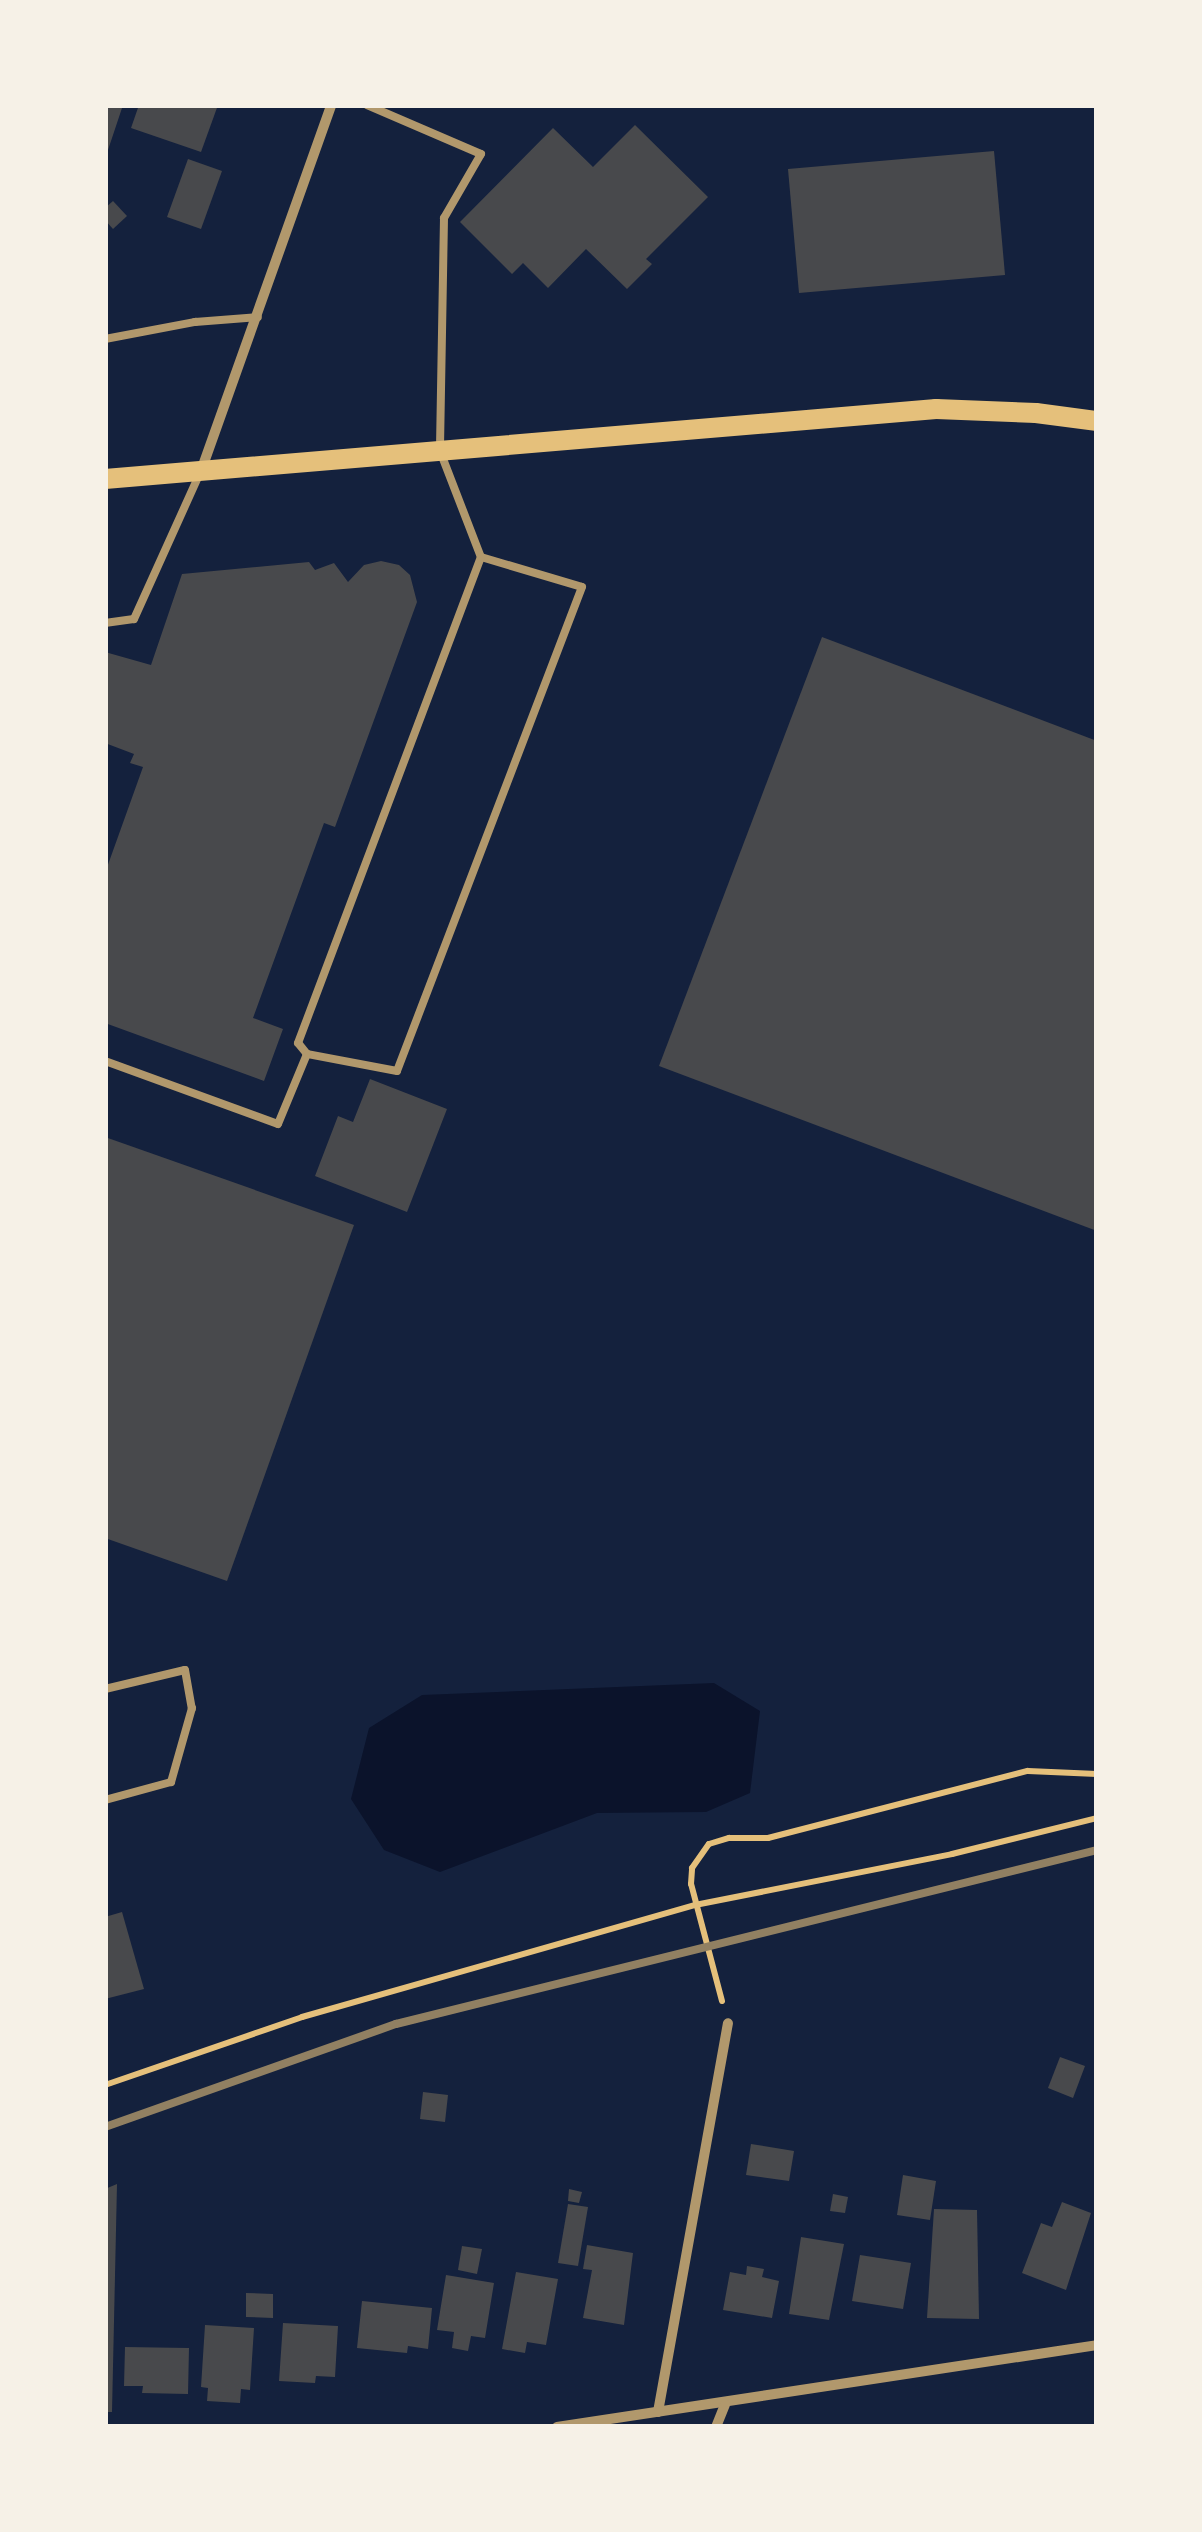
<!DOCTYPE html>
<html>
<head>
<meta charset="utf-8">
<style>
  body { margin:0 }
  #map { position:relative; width:1202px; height:2532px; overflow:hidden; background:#14213d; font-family:"DejaVu Sans",sans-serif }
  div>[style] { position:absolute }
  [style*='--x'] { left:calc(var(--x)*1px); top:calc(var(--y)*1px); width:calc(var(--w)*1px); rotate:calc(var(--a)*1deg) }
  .water>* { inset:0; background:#0b132b }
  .building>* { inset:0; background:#48494c }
  .path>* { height:6px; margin:-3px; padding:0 3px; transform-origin:3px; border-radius:3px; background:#e5c07b }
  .service>* { height:8px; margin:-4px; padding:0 4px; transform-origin:4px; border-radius:4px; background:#b1986c }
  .minor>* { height:10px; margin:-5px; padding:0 5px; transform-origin:5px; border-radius:5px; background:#b1986c }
  .secondary>* { height:20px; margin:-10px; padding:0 10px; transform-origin:10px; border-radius:10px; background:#e5c07b }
  .rail>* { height:8px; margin:-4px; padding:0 4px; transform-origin:4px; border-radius:4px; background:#918062 }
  span { translate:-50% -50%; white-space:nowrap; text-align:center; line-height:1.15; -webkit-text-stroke:8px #f6f1e7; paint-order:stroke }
  .frame { position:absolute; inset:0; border:108px solid #f6f1e7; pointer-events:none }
</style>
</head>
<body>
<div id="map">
  <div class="water">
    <div style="clip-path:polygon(714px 1683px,760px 1711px,750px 1793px,706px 1812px,597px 1813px,440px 1872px,384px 1850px,351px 1799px,369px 1728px,422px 1695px)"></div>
  </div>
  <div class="building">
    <div style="clip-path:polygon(105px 105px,123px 105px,106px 156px,105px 156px)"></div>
    <div style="clip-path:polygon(139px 105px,218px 105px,201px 152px,131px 128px)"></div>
    <div style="clip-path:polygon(635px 125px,708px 197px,646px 259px,652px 264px,627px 289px,586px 249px,548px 288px,523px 263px,512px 274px,460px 222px,553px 128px,593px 167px)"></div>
    <div style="clip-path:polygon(994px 151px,1005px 275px,799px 293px,788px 169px)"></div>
    <div style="clip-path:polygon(188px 159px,222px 171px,201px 229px,167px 217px)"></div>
    <div style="clip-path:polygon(113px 201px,127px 216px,113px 229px,105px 220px,105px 208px)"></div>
    <div style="clip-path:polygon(381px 561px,399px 565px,410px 575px,417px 602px,335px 827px,324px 823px,253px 1018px,283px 1029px,264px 1081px,105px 1023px,105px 873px,143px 767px,130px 763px,134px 754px,105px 743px,105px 652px,151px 665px,182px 574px,309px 562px,315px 570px,334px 563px,348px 582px,364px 565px)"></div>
    <div style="clip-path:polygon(822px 637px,1097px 741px,1097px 1231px,659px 1066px)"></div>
    <div style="clip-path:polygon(370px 1079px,447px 1109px,407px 1212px,315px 1176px,338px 1116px,353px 1122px)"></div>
    <div style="clip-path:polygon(105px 1137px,354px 1225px,227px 1581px,105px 1538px)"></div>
    <div style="clip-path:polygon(122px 1912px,144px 1989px,105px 1999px,105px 1917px)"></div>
    <div style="clip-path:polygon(1060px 2057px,1085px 2066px,1073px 2098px,1048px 2088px)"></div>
    <div style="clip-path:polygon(423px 2092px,448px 2095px,445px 2122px,420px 2119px)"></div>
    <div style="clip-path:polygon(751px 2144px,794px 2151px,789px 2181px,746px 2175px)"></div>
    <div style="clip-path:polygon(903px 2175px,936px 2181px,930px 2220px,897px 2215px)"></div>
    <div style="clip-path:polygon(117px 2184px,112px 2412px,105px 2412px,105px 2189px)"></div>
    <div style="clip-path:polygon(569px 2189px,582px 2192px,579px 2203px,568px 2201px)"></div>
    <div style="clip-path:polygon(833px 2194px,848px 2197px,845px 2213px,830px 2211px)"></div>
    <div style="clip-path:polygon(1062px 2202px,1091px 2213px,1066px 2290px,1022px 2273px,1041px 2223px,1052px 2227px)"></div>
    <div style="clip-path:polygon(568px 2204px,588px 2207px,578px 2266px,558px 2263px)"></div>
    <div style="clip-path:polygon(934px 2209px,977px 2210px,979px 2319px,927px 2318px)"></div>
    <div style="clip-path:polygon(801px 2237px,844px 2244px,829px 2320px,789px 2314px)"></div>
    <div style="clip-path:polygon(587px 2245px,633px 2253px,624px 2325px,583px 2318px,592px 2270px,583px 2269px)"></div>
    <div style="clip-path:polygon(462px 2246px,482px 2249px,477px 2274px,458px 2270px)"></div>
    <div style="clip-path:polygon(860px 2255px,911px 2263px,903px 2309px,852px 2301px)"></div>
    <div style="clip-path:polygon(747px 2266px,764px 2269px,762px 2277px,779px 2281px,772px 2318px,723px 2310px,730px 2272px,746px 2275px)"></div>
    <div style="clip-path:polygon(516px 2272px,558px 2279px,546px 2345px,527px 2342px,525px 2353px,502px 2349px)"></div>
    <div style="clip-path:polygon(446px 2275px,494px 2283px,485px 2338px,471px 2336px,468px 2351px,452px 2348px,454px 2332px,437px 2330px)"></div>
    <div style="clip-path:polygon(246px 2293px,273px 2294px,273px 2318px,246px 2317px)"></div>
    <div style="clip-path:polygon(362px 2301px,432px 2308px,428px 2349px,408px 2346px,407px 2353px,357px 2348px)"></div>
    <div style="clip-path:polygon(283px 2323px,338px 2326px,335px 2377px,316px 2376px,315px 2383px,279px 2381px)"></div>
    <div style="clip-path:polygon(205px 2325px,254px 2328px,250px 2390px,241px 2389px,240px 2403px,207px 2401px,208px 2388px,201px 2387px)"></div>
    <div style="clip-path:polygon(125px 2347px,189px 2348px,188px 2394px,142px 2393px,143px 2386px,124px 2386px)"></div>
  </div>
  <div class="path">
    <div style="--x:722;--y:2001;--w:121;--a:-104.8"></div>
    <div style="--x:691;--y:1884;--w:16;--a:-86"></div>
    <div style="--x:692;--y:1868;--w:29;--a:-55"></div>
    <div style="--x:709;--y:1844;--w:21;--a:-17"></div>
    <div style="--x:729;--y:1838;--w:39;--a:0"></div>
    <div style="--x:768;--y:1838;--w:268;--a:-14.5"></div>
    <div style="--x:1028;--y:1771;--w:69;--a:2.5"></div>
    <div style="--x:105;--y:2085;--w:208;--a:-19"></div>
    <div style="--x:302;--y:2017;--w:409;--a:-15.9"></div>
    <div style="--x:695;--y:1905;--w:262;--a:-11.2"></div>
    <div style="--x:952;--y:1854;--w:149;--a:-13.9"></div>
  </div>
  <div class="service">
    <div style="--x:367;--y:105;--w:124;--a:23.3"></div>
    <div style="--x:481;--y:154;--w:74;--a:120"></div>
    <div style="--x:444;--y:218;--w:233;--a:91"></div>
    <div style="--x:440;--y:451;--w:114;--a:68.9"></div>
    <div style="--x:481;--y:557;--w:105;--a:16.5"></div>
    <div style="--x:582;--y:587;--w:518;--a:110.92"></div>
    <div style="--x:397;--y:1071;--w:92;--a:-169.3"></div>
    <div style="--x:307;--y:1054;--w:14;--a:-129"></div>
    <div style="--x:298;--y:1043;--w:519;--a:-69.37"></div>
    <div style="--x:105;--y:339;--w:92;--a:-10.7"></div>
    <div style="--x:195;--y:322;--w:63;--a:-4.5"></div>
    <div style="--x:105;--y:623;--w:29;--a:-8"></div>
    <div style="--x:134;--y:619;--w:160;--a:-65.7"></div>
    <div style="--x:105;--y:1061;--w:184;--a:20"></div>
    <div style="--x:278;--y:1124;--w:76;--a:-67.5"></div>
    <div style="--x:105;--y:1689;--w:82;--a:-13.4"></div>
    <div style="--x:185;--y:1670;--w:39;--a:80"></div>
    <div style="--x:192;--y:1708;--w:77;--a:105.8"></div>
    <div style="--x:171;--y:1782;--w:68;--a:164.7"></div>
  </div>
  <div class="minor">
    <div style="--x:201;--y:471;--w:388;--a:-70.4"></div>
    <div style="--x:658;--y:2412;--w:395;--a:-79.8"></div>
    <div style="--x:557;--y:2427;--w:546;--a:-8.63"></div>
    <div style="--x:716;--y:2427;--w:24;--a:-68"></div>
  </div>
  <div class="secondary">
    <div style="--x:105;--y:479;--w:834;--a:-4.81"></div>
    <div style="--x:936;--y:409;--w:100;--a:2.3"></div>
    <div style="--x:1036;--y:413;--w:62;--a:7.5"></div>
  </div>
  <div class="rail">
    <div style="--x:105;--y:2127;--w:309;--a:-19.5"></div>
    <div style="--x:396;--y:2024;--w:722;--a:-13.94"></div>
  </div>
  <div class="frame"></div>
</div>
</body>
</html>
